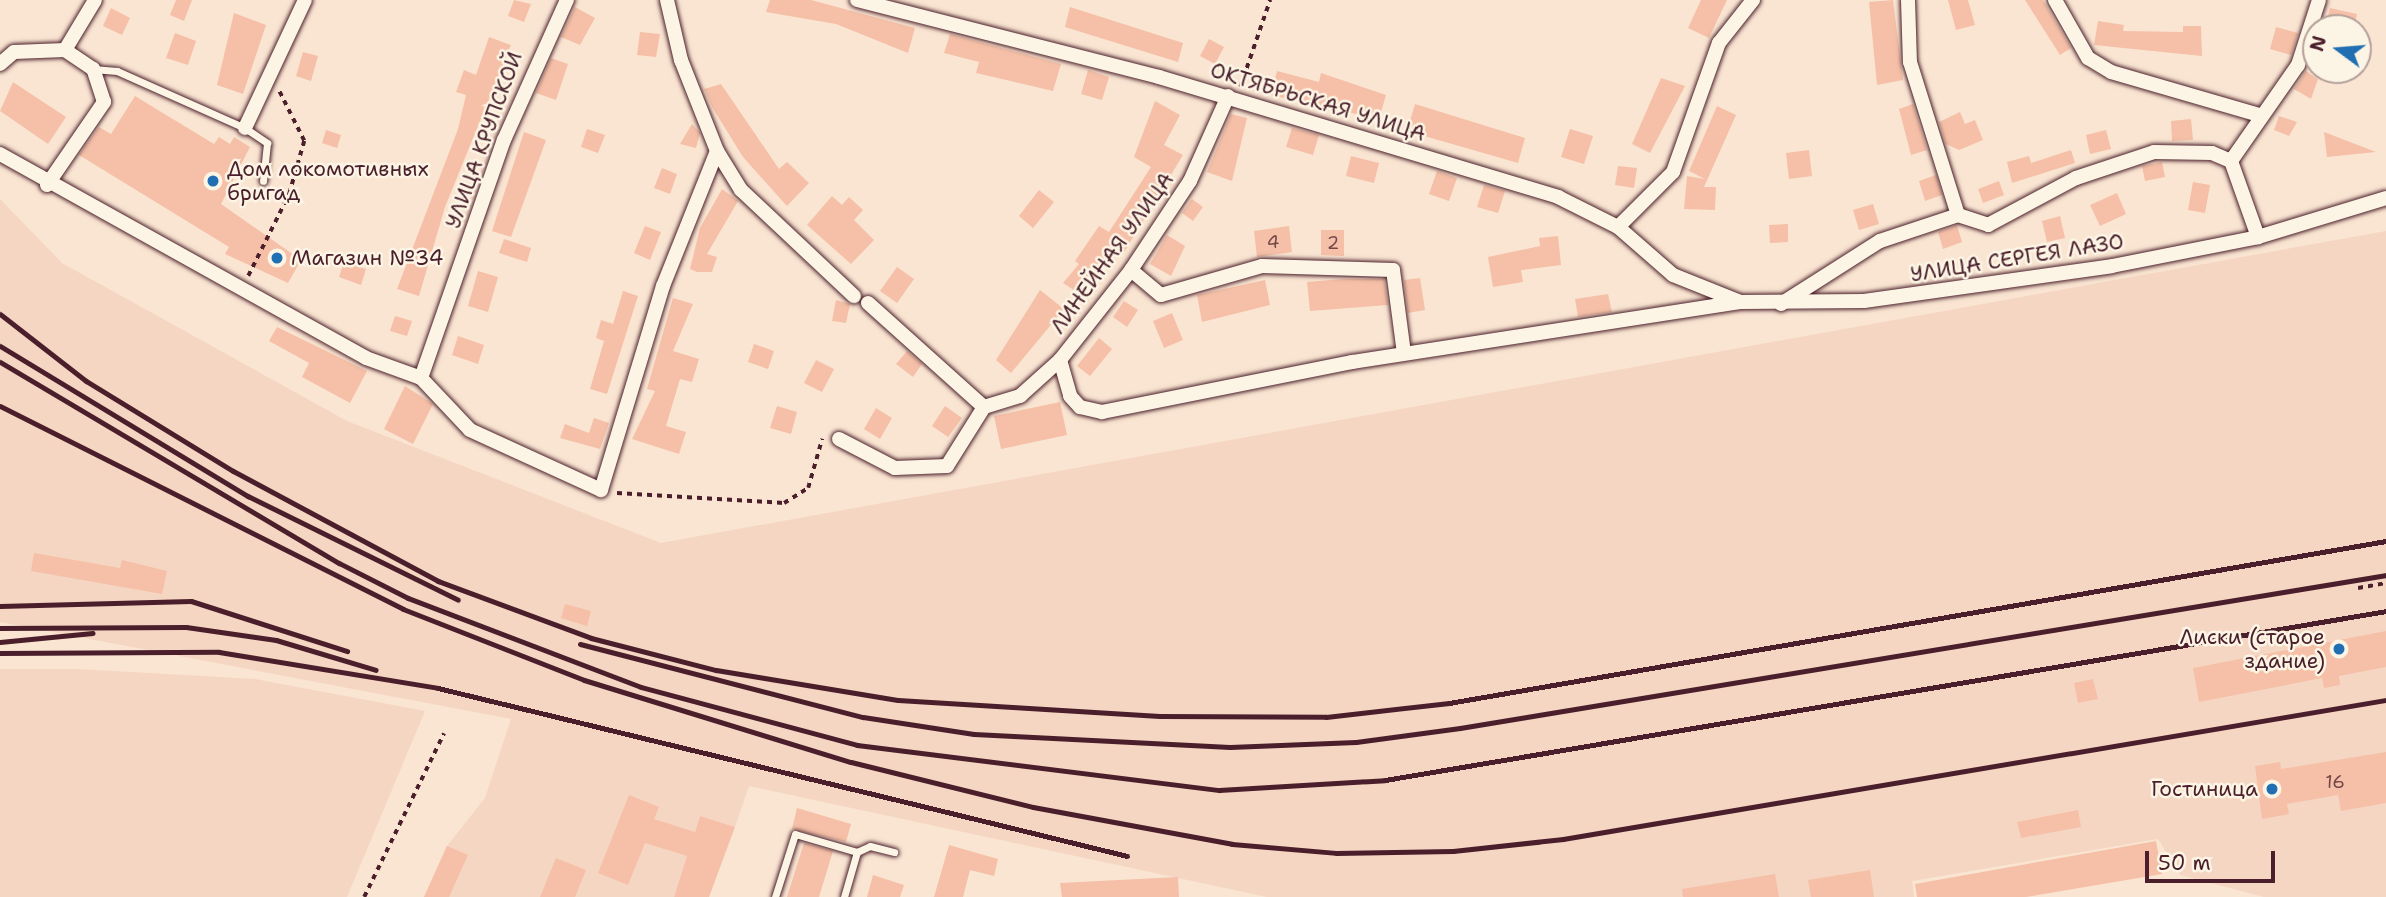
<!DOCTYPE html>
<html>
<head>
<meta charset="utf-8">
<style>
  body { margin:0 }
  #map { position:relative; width:2386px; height:897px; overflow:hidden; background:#fae5d2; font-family:"Shantell Sans",sans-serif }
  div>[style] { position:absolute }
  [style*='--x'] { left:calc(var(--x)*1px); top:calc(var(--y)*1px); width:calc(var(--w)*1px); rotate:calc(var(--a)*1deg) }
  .built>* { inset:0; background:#f5d6c2 }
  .building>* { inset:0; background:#f5c0a7 }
  .path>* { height:3.5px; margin-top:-1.75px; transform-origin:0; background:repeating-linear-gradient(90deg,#4a1f2b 0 5px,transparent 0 10px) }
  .roads { filter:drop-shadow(0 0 2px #4a1f2b) drop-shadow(0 0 2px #4a1f2b) }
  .lane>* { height:7px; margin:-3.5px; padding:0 3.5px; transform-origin:3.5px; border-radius:3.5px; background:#fcf5e5 }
  .street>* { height:14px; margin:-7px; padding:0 7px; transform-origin:7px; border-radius:7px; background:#fcf5e5 }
  .rail>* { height:5px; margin:-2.5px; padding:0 2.5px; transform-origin:2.5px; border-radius:2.5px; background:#4a1f2b }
  .dots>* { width:19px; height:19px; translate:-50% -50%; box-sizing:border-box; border:4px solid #fcf5e5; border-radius:50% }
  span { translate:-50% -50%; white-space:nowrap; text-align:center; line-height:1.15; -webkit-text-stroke:5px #fcf5e5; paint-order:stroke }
  .number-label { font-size:18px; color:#75474a }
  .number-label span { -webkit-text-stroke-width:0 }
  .street-label { font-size:21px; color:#4a1f2b }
  .poi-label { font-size:21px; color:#4a1f2b }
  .left { translate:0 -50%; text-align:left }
  .right { translate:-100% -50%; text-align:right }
  .north { position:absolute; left:2302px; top:14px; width:70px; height:70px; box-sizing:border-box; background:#fcf5e5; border:2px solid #b59f9b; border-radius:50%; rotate:286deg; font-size:19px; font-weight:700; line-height:28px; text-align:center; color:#4a1f2b }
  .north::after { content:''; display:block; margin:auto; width:24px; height:32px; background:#1f6fb2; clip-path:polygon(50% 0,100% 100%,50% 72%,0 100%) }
  .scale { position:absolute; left:2145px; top:851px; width:130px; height:32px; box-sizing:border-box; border:4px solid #4a1f2b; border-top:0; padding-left:9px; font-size:21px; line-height:24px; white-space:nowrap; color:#4a1f2b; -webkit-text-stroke:5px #fcf5e5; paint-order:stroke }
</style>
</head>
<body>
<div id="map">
  <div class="built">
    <div style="clip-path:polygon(0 199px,62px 263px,347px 421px,661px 543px,2386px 231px,2386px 897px,2264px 897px,2180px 875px,2158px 839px,1912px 881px,1914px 897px,1267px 897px,749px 786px,735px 827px,700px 816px,695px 832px,672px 825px,664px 849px,687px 856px,674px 897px,424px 897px,447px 846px,485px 798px,511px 719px,0 622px)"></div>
    <div style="clip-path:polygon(78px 669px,255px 679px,425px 711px,347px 897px,0 897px,0 669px)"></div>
  </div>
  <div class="building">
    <div style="clip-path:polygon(176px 0,192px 0,184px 21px,170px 15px)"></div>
    <div style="clip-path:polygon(514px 0,531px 4px,524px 22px,508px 16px)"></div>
    <div style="clip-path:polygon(770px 0,811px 0,915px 28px,908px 53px,836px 24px,766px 12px)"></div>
    <div style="clip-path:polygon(1701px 0,1727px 0,1709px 38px,1688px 28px)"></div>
    <div style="clip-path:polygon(1893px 0,1903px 80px,1877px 85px,1869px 2px)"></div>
    <div style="clip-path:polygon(1948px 0,1968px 0,1975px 25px,1956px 30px)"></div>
    <div style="clip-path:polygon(2025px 0,2043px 0,2071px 48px,2060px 55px)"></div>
    <div style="clip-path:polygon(575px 7px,595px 18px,580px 45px,561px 37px)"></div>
    <div style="clip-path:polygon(1070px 7px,1183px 43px,1178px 62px,1065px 27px)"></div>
    <div style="clip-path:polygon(111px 8px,130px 18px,122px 35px,103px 26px)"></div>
    <div style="clip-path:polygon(2330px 8px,2357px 14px,2354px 28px,2325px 28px)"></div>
    <div style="clip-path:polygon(234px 13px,266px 25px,243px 94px,217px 85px)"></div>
    <div style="clip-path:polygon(2098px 21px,2124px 25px,2123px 31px,2183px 32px,2183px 26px,2201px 26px,2202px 56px,2094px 45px)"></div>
    <div style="clip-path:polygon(2276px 27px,2298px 33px,2291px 55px,2270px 49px)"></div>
    <div style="clip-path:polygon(640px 32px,660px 34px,656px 57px,637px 55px)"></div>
    <div style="clip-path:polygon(175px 33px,196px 41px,188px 65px,166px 58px)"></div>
    <div style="clip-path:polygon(950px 34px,1061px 64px,1053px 91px,976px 73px,979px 62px,944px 53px)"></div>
    <div style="clip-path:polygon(489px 37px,511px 45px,445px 207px,419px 296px,397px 289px,458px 129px,466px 95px,456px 92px,464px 70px,476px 75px)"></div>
    <div style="clip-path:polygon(1209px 39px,1224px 47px,1215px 64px,1200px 56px)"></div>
    <div style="clip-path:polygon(303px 52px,318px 56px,311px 81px,296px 76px)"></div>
    <div style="clip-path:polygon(551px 58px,568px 64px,556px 100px,536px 93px)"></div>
    <div style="clip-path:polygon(1088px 70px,1109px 77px,1102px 100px,1081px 94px)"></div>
    <div style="clip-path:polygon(1277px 71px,1319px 82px,1321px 73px,1386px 95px,1379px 119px,1271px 95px)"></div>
    <div style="clip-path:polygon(2306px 71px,2318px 79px,2311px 99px,2294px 89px)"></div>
    <div style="clip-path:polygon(1661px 78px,1685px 86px,1650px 153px,1632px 144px)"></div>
    <div style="clip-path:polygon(13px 82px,66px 117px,48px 144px,0 111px)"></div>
    <div style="clip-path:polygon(721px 84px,779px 169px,787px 162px,809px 183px,787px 206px,743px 157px,712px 107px,704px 89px)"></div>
    <div style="clip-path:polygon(135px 96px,214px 144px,219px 137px,230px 144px,234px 137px,250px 147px,221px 204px,301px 260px,288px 283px,225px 254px,229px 247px,79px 155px,99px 127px,111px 134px)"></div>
    <div style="clip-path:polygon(1155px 101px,1180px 115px,1164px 145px,1183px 155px,1123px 254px,1114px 248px,1080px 294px,1063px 283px,1079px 264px,1075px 261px,1099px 226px,1109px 232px,1151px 167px,1134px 157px)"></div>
    <div style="clip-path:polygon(1415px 104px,1525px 138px,1518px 163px,1407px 131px)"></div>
    <div style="clip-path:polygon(1913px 104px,1927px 150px,1911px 155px,1899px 109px)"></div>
    <div style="clip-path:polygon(1717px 106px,1736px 115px,1704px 187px,1716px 187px,1715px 210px,1684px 209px,1687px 176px,1705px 179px,1689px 171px)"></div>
    <div style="clip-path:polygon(1960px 112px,1965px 124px,1975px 120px,1983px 140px,1959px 150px,1946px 144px,1939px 122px)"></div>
    <div style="clip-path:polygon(1231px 114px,1247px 118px,1232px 181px,1207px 172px)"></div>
    <div style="clip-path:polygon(2279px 116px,2297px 122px,2289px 136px,2274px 130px)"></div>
    <div style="clip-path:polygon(2191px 119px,2193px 140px,2172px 141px,2171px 121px)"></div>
    <div style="clip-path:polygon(692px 124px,700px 133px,696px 148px,680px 144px)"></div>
    <div style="clip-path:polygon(1292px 128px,1319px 135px,1313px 155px,1286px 147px)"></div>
    <div style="clip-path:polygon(587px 129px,605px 135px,598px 153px,581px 147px)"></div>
    <div style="clip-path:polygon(1570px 129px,1593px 136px,1584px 164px,1561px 157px)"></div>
    <div style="clip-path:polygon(326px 130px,341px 135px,337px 148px,322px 143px)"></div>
    <div style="clip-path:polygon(2106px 130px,2111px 149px,2090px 154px,2086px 135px)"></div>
    <div style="clip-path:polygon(524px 132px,546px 140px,511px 237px,492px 231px)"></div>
    <div style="clip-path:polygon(2324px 132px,2376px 152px,2327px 157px)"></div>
    <div style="clip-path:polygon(1809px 150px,1812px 176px,1789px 179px,1786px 153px)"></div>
    <div style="clip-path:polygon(2071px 150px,2075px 163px,2012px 183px,2007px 162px,2029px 156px,2031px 163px)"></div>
    <div style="clip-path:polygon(1351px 156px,1379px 163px,1374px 183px,1346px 176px)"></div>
    <div style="clip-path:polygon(2162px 162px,2165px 177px,2145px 181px,2142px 166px)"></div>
    <div style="clip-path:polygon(1618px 166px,1637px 168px,1634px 188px,1615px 185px)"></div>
    <div style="clip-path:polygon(662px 168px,677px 174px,670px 194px,654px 188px)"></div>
    <div style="clip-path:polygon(1437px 171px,1457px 178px,1449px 201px,1429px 194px)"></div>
    <div style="clip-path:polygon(1936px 175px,1942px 195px,1925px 201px,1919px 181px)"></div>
    <div style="clip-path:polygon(1999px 181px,2004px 195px,1983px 203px,1978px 189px)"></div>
    <div style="clip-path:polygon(2193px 182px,2210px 185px,2205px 213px,2188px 210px)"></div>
    <div style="clip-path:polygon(1484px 185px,1505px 191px,1498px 213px,1477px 207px)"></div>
    <div style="clip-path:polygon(722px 189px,738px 201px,707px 254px,717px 257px,712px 272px,697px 272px,690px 269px,700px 228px)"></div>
    <div style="clip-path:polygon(1039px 190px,1054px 202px,1033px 228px,1019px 216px)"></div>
    <div style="clip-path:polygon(2117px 193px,2126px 214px,2100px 226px,2090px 205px)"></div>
    <div style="clip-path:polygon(832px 196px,842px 205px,849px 197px,863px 210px,854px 220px,874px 240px,851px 264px,807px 225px)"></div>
    <div style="clip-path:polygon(1192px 199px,1203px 207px,1193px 221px,1182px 213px)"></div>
    <div style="clip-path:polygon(1873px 204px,1879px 224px,1859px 230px,1853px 210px)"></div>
    <div style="clip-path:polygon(2060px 216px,2065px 238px,2047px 242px,2042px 221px)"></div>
    <div style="clip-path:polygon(1788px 224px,1788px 242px,1770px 243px,1769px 225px)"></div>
    <div style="clip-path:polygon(1957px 225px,1962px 242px,1943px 249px,1938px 232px)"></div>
    <div style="clip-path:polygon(645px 226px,661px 232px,650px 260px,634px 253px)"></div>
    <div style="clip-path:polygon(1289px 226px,1292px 252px,1257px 257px,1254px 231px)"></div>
    <div style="clip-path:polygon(1321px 230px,1344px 230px,1344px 256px,1321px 255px)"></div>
    <div style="clip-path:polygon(1167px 235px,1185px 246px,1171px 276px,1150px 264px)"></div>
    <div style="clip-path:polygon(1558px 236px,1561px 265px,1521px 270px,1523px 282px,1493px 287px,1488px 257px,1540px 246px,1539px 238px)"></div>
    <div style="clip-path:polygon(504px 239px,531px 248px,527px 262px,499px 253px)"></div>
    <div style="clip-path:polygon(344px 262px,366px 269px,361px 285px,339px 277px)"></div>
    <div style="clip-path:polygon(897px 267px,914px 279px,897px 303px,880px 291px)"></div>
    <div style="clip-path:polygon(478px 271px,498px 277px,488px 312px,468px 306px)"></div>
    <div style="clip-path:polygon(1420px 278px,1425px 310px,1408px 313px,1404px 280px)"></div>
    <div style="clip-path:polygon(1344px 279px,1384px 279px,1388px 305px,1310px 311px,1307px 282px)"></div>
    <div style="clip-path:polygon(1265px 280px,1270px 305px,1202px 322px,1197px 295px)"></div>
    <div style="clip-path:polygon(1040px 290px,1064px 309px,1011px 373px,996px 360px)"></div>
    <div style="clip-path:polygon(623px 291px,638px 296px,607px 394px,590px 389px,604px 341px,596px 338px,601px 320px,613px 324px)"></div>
    <div style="clip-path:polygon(1608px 294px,1612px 312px,1578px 317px,1575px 299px)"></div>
    <div style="clip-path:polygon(673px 298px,693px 304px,673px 351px,699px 359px,692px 382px,680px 379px,666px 426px,686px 432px,679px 454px,632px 439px,655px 391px,647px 389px)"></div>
    <div style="clip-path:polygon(836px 300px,850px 304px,846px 323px,832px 321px)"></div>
    <div style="clip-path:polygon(1124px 301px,1138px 310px,1127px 327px,1113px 317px)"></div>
    <div style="clip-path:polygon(1172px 313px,1183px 340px,1164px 348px,1153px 321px)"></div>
    <div style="clip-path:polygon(395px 316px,412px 321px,407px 336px,390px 331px)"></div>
    <div style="clip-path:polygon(277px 327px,367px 371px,350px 403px,302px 377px,309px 363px,269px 341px)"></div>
    <div style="clip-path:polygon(458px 336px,484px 345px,478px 364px,452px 355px)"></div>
    <div style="clip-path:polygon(1099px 338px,1112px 349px,1090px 376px,1077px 366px)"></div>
    <div style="clip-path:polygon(754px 344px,774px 351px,768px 369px,748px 362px)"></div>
    <div style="clip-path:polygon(907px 351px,922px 364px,913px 377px,896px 364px)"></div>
    <div style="clip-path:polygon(816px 360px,834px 369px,822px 392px,804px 383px)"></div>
    <div style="clip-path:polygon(405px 386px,433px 404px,413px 444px,384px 429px)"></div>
    <div style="clip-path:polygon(1060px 402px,1067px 435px,1001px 449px,994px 416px)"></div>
    <div style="clip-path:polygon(777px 406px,797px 412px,791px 434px,770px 428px)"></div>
    <div style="clip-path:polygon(945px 406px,962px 418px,948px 437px,932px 426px)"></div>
    <div style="clip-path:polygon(876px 408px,892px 418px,880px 439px,864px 429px)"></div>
    <div style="clip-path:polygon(594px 418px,609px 423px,600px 449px,560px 438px,565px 424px,589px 433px)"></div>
    <div style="clip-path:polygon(34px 553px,120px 568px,122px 560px,167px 571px,162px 594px,31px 571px)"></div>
    <div style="clip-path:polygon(565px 604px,591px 611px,587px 626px,561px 618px)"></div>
    <div style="clip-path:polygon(2386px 631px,2386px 667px,2339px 676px,2340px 685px,2324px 688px,2322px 678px,2199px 702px,2193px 668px)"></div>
    <div style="clip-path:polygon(2093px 679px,2098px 699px,2078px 703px,2074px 683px)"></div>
    <div style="clip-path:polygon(2386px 752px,2386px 803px,2341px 811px,2338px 795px,2287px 804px,2289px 814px,2262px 819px,2255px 766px,2280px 762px,2281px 769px)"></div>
    <div style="clip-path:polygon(629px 795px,659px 807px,654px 819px,695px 832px,700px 816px,735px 827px,709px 897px,674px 897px,687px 856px,645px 843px,628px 885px,598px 873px)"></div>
    <div style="clip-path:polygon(797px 808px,851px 824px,846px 842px,792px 829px)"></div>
    <div style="clip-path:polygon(2078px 810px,2081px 827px,2021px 838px,2017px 822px)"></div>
    <div style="clip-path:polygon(2156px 841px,2162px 874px,2026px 897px,1917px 897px,1915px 884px)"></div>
    <div style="clip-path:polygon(804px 843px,833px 851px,819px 897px,787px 897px)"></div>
    <div style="clip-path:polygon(949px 845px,998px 859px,994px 876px,970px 870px,963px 897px,934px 897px)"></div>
    <div style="clip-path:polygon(447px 846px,468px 855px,449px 897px,424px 897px)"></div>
    <div style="clip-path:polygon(556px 858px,586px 870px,575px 897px,540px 897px)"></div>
    <div style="clip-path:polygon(1870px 870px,1874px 897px,1811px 897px,1808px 880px)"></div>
    <div style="clip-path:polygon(1775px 874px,1779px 897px,1683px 897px,1682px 889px)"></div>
    <div style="clip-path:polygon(873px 875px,904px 885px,900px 897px,867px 897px)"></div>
    <div style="clip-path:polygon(1178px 877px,1179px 897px,1062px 897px,1060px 883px)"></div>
  </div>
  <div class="path">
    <div style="--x:1240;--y:87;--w:92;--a:-71"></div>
    <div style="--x:248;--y:276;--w:92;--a:-63.4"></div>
    <div style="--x:289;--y:194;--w:55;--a:-74.2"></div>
    <div style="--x:304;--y:141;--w:56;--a:-116.6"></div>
    <div style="--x:617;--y:493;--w:167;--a:3.4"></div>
    <div style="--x:784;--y:503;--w:28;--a:-32"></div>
    <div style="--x:808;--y:488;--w:51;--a:-74.1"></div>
    <div style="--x:2358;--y:588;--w:28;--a:-10"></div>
    <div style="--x:364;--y:897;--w:182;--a:-64"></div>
  </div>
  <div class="roads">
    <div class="lane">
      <div style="--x:93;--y:69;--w:24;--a:5"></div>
      <div style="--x:117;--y:71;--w:140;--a:24"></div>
      <div style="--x:245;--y:128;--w:27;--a:34"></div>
      <div style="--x:267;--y:143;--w:38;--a:96"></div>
      <div style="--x:775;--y:897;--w:66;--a:-72.4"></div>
      <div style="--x:795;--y:834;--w:65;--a:16.2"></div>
      <div style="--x:844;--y:897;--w:47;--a:-73.9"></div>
      <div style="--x:857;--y:852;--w:14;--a:-25"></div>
      <div style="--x:870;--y:846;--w:25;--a:14"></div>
    </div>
    <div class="street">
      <div style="--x:667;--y:0;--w:62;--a:76.9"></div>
      <div style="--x:681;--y:60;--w:98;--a:68.4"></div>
      <div style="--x:717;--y:151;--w:46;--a:58.4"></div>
      <div style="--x:741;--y:190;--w:155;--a:43.2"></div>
      <div style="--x:857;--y:0;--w:312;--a:14.3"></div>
      <div style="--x:1159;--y:77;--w:417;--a:16.7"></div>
      <div style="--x:1558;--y:197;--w:67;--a:26.6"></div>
      <div style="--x:1618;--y:227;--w:73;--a:41.1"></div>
      <div style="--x:1673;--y:275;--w:72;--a:21.9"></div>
      <div style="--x:1740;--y:302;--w:124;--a:-0.5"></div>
      <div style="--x:1864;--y:301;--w:250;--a:-8"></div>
      <div style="--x:2112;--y:266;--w:149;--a:-11.2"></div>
      <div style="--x:2258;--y:237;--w:134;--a:-16.9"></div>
      <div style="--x:1908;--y:0;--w:62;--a:88.2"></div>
      <div style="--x:1910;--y:62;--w:160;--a:72.6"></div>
      <div style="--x:2055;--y:0;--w:67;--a:60.4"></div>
      <div style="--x:2088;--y:58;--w:27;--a:31"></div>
      <div style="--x:2111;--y:72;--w:157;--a:16.2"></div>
      <div style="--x:65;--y:50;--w:58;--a:-59"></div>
      <div style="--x:0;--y:64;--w:18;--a:-41"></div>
      <div style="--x:14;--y:52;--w:51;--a:-2.2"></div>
      <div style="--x:245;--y:128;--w:141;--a:-64.9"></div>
      <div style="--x:0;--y:154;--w:419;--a:29.1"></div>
      <div style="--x:366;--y:358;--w:59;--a:20"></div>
      <div style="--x:421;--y:378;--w:71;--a:46.7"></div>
      <div style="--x:470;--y:430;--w:144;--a:24.6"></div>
      <div style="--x:601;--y:490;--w:213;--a:-73.1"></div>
      <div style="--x:663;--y:286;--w:145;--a:-68.2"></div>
      <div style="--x:2231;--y:161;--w:117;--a:-55.1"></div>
      <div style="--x:2298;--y:65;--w:68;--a:-72.1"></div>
      <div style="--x:47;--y:185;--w:101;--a:-55.5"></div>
      <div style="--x:104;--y:102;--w:35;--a:-108"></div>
      <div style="--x:93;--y:69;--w:34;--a:-146"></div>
      <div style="--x:1618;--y:227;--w:78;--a:-45"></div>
      <div style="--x:1673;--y:172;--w:137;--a:-70.4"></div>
      <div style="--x:1719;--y:43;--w:55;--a:-51.7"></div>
      <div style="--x:1131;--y:270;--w:39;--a:40"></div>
      <div style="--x:1161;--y:295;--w:105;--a:-16"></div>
      <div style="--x:1262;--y:266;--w:131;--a:1.7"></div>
      <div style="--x:1393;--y:270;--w:84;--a:82.5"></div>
      <div style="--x:868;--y:303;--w:156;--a:41.9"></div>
      <div style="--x:984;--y:407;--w:38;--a:-17"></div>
      <div style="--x:1020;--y:396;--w:54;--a:-42"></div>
      <div style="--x:1060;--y:360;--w:115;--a:-51.7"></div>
      <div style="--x:1131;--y:270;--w:107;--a:-56.5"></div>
      <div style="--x:1190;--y:181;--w:93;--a:-65.9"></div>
      <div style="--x:1781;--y:304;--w:117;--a:-32.5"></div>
      <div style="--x:1880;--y:241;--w:82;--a:-18.4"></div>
      <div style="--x:1958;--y:215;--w:32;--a:18"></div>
      <div style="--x:1988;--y:225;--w:100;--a:-28.1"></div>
      <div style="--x:2076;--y:178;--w:82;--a:-18.4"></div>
      <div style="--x:2154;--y:152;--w:58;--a:1"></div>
      <div style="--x:2212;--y:153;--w:21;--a:23"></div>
      <div style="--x:2231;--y:161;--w:81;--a:70.4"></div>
      <div style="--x:1060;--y:360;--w:37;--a:74"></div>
      <div style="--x:1070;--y:396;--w:15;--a:48"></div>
      <div style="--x:1080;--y:407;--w:23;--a:13"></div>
      <div style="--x:1102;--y:412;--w:255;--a:-11.3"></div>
      <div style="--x:1352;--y:362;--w:392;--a:-8.8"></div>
      <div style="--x:421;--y:378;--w:252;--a:-70.8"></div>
      <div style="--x:504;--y:140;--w:154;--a:-65.8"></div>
      <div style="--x:839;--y:439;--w:63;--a:27.4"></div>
      <div style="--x:895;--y:468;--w:52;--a:-2.2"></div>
      <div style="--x:947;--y:466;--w:70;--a:-57.9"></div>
    </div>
  </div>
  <div class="rail">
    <div style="--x:0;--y:314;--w:109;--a:37.9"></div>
    <div style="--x:86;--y:381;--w:172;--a:31.5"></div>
    <div style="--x:233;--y:471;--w:233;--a:28.2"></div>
    <div style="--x:438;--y:581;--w:163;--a:20.4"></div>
    <div style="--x:591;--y:638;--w:129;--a:14.4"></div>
    <div style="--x:716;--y:670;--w:184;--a:9.4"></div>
    <div style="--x:898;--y:700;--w:262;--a:3.5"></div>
    <div style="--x:1160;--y:716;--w:166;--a:0.3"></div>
    <div style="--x:1326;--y:717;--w:124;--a:-6.5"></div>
    <div style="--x:1449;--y:703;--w:951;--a:-9.81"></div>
    <div style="--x:0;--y:346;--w:290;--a:31.2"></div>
    <div style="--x:248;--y:496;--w:234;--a:26.3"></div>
    <div style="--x:0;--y:362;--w:394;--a:30.7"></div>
    <div style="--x:339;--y:563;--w:77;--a:26.9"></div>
    <div style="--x:408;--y:598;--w:249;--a:20.9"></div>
    <div style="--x:641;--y:687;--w:224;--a:15"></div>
    <div style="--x:857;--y:745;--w:365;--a:7.1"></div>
    <div style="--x:1219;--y:790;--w:166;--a:-3.4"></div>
    <div style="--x:1385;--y:780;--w:1015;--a:-9.58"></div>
    <div style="--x:0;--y:406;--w:451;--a:26.7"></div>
    <div style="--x:403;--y:609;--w:194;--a:21.4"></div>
    <div style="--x:584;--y:680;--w:279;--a:17.1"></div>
    <div style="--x:851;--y:762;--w:187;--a:13.9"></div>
    <div style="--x:1033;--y:807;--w:202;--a:10.5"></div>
    <div style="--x:1232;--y:844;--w:104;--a:4.9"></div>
    <div style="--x:1336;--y:853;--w:117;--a:-1"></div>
    <div style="--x:1453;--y:851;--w:111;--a:-6.2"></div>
    <div style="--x:1563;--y:839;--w:835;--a:-9.59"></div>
    <div style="--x:0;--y:606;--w:191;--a:-1.5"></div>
    <div style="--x:191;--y:601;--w:164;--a:17.8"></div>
    <div style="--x:0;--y:628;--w:186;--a:-0.3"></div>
    <div style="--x:186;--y:627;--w:91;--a:8.2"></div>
    <div style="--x:276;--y:640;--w:104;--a:16.7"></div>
    <div style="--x:0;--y:642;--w:93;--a:-5.5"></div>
    <div style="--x:580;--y:644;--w:292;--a:14.5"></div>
    <div style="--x:863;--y:717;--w:112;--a:8.7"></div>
    <div style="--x:974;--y:734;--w:256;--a:2.9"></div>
    <div style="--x:1230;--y:747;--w:126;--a:-2.3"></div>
    <div style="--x:1356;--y:742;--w:105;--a:-7.7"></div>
    <div style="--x:1460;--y:728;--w:939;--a:-9.38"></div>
    <div style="--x:0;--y:653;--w:219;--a:-0.3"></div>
    <div style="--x:219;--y:652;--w:222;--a:9.3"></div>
    <div style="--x:438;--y:688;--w:709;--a:13.7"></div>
  </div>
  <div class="dots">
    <div style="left:213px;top:181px;background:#1f6fb2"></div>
    <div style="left:277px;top:258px;background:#1f6fb2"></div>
    <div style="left:2339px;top:649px;background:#1f6fb2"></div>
    <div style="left:2272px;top:789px;background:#1f6fb2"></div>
  </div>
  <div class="number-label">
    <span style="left:1273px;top:242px">4</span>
    <span style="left:1333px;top:243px">2</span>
    <span style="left:2335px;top:782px">16</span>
  </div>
  <div class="street-label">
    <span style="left:1318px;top:102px;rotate:17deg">ОКТЯБРЬСКАЯ УЛИЦА</span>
    <span style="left:484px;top:140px;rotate:-70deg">УЛИЦА КРУПСКОЙ</span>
    <span style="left:1112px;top:253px;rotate:-54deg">ЛИНЕЙНАЯ УЛИЦА</span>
    <span style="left:2017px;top:258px;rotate:-9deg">УЛИЦА СЕРГЕЯ ЛАЗО</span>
  </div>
  <div class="poi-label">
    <span class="left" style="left:227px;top:181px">Дом локомотивных<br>бригад</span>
    <span class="left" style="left:291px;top:258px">Магазин №34</span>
    <span class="right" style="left:2325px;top:649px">Лиски (старое<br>здание)</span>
    <span class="right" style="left:2258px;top:789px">Гостиница</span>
  </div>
  <div class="north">N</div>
  <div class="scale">50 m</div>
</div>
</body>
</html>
